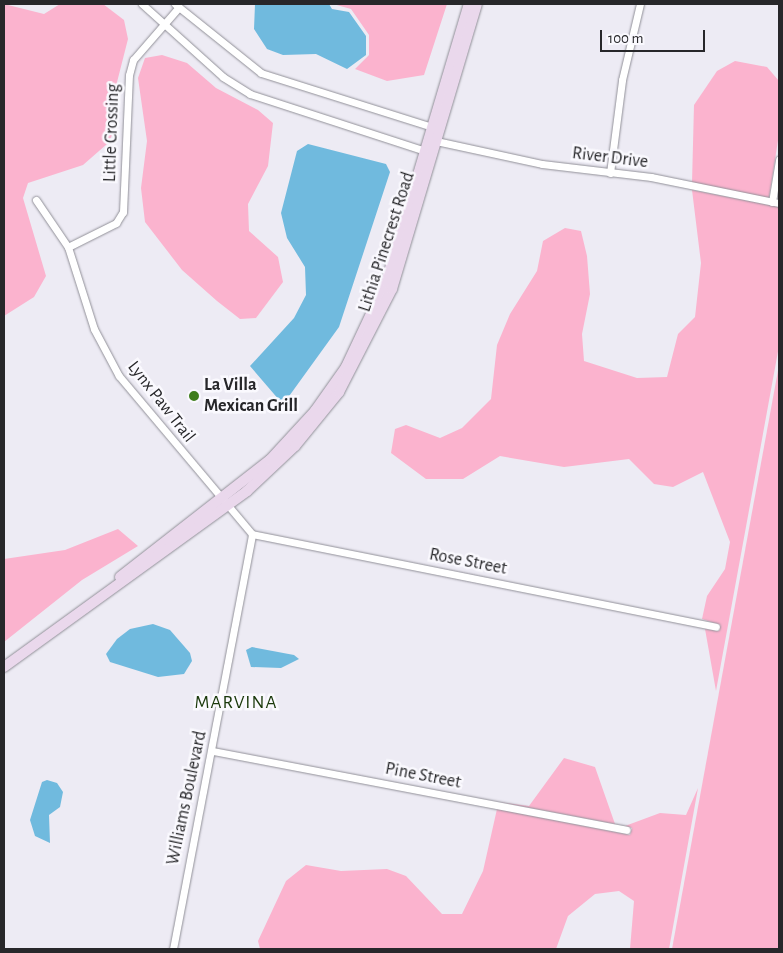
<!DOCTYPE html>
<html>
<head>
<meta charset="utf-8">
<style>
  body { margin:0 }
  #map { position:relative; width:783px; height:953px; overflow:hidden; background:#edebf4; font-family:"Alegreya Sans",sans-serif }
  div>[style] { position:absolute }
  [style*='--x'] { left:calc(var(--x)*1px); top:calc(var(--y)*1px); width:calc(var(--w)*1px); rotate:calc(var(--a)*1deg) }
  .green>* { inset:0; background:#fbb3ce }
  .water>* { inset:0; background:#70bade }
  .roads { filter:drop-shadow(0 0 1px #919098) drop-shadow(0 0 1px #919098) }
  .street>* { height:7px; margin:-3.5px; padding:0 3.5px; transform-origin:3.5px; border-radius:3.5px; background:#fff }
  .secondary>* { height:10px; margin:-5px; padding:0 5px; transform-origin:5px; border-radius:5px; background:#ead8ec }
  .dots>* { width:14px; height:14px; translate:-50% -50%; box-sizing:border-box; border:2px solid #faf9fe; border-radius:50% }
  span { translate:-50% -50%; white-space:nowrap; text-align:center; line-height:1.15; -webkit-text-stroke:5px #faf9fe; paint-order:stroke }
  .street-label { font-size:18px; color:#27272a }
  .poi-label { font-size:18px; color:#27272a; font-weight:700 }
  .left { translate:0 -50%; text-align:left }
  .neighbourhood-label { font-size:19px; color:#19380a; letter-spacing:1px }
  .frame { position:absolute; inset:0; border:5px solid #27272a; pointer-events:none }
  .scale { position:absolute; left:600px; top:30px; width:105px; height:22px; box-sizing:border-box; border:2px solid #27272a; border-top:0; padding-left:6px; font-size:15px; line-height:18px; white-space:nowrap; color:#27272a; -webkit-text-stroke:4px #faf9fe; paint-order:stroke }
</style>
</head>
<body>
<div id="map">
  <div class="green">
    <div style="clip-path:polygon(4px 4px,44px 14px,60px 4px,103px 4px,124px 20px,128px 39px,114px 94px,114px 132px,107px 144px,83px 165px,28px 183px,23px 198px,46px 276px,34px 297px,4px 316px)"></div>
    <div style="clip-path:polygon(333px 4px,447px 4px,424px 75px,387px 81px,355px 69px,369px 55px,369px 35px,351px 9px)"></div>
    <div style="clip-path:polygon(162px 55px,187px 63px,216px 88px,258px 110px,273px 123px,268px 166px,248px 204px,249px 231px,278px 257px,283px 282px,256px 318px,240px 319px,217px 301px,182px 270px,145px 222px,141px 188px,147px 141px,138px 78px,145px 58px)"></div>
    <div style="clip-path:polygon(735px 61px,767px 67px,779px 81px,779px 134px,769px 198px,692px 183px,694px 105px,717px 71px)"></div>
    <div style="clip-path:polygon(692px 190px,779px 207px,779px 346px,716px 691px,705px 629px,719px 631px,720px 625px,702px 619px,707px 596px,725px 569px,730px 542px,703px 472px,673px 487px,654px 484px,629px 459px,564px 467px,500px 456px,463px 479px,426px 479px,391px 453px,395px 429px,406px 425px,440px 438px,462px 428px,491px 399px,497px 345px,510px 314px,537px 271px,543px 241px,565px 228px,581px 231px,587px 256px,590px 294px,582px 334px,584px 361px,637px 378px,667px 377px,678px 334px,695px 317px,701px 263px)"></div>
    <div style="clip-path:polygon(779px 365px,779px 949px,672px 949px)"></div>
    <div style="clip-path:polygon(118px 529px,138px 546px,82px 580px,4px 642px,4px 559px,65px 550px)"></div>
    <div style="clip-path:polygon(564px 758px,595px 767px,615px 824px,499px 802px,529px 806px)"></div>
    <div style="clip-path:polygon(698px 788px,669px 949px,630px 949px,634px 901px,619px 891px,595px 894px,568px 916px,556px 949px,260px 949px,258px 941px,286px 881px,306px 865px,341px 871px,387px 869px,406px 876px,442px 914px,462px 914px,483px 871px,497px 809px,630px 835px,632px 828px,625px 826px,660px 813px,686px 815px)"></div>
  </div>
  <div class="water">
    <div style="clip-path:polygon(255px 4px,329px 4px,332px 9px,349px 12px,366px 36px,366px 55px,347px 69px,316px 54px,283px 55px,267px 49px,254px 29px)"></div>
    <div style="clip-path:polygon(308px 144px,386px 164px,390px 172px,339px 327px,287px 399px,280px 401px,250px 366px,294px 318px,306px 295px,305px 267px,287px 238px,281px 213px,297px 151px)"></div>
    <div style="clip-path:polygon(153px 624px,170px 630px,190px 653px,192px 661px,184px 674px,158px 677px,110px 662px,106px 654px,117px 639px,130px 629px)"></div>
    <div style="clip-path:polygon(252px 647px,294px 655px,299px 659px,281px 668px,251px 667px,246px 650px)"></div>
    <div style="clip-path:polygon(47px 780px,57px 783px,63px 792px,60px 807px,49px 815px,50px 843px,35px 836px,30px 820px,42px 782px)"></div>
  </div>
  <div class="roads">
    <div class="street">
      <div style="--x:142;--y:4;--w:109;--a:42"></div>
      <div style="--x:223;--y:77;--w:32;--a:32"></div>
      <div style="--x:250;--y:94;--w:188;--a:18"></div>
      <div style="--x:175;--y:4;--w:110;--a:38.7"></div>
      <div style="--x:261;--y:73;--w:182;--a:17.5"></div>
      <div style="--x:436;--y:141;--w:108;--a:12.2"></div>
      <div style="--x:542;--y:164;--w:110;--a:6.8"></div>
      <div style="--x:651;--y:177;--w:131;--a:11.5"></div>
      <div style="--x:610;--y:173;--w:94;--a:-82.6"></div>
      <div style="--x:622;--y:80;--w:78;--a:-76.7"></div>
      <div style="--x:36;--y:200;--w:57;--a:55.8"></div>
      <div style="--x:68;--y:247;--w:86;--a:72.4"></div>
      <div style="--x:94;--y:329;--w:53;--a:62"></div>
      <div style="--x:119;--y:376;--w:207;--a:49.9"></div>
      <div style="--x:252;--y:534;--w:473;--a:11.3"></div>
      <div style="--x:772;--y:202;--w:43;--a:-80.5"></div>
      <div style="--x:68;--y:247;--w:54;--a:-26.6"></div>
      <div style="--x:116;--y:223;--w:13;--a:-58"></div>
      <div style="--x:123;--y:212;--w:137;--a:-87.5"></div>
      <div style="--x:129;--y:75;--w:16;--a:-75"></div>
      <div style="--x:133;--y:60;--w:70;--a:-49"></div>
      <div style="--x:213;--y:751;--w:421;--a:10.8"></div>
      <div style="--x:173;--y:949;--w:422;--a:-79.2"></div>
    </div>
    <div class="secondary">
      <div style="--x:120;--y:577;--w:190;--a:-38"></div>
      <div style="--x:270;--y:460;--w:67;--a:-47.4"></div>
      <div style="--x:315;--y:411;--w:54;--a:-54.8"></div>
      <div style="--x:346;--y:367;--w:94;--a:-64.8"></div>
      <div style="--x:386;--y:282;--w:290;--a:-73.4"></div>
      <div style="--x:4;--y:667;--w:300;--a:-35.9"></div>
      <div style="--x:247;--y:491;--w:66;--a:-43.2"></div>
      <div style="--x:295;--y:446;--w:70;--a:-50.8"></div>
      <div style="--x:339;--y:392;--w:116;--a:-62.8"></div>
      <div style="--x:392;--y:289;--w:297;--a:-73.4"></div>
    </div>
  </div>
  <div class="dots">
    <div style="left:194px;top:396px;background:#3e7d1b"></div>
  </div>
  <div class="street-label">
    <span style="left:112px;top:133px;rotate:-88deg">Little Crossing</span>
    <span style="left:610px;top:158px;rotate:7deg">River Drive</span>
    <span style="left:387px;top:242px;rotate:-72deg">Lithia Pinecrest Road</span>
    <span style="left:161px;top:402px;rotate:52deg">Lynx Paw Trail</span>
    <span style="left:468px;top:562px;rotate:11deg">Rose Street</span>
    <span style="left:423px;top:776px;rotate:11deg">Pine Street</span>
    <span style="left:187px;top:798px;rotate:-78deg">Williams Boulevard</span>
  </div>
  <div class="poi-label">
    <span class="left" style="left:204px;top:396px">La Villa<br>Mexican Grill</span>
  </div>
  <div class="neighbourhood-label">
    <span style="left:236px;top:703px">MARVINA</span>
  </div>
  <div class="frame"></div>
  <div class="scale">100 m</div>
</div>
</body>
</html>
